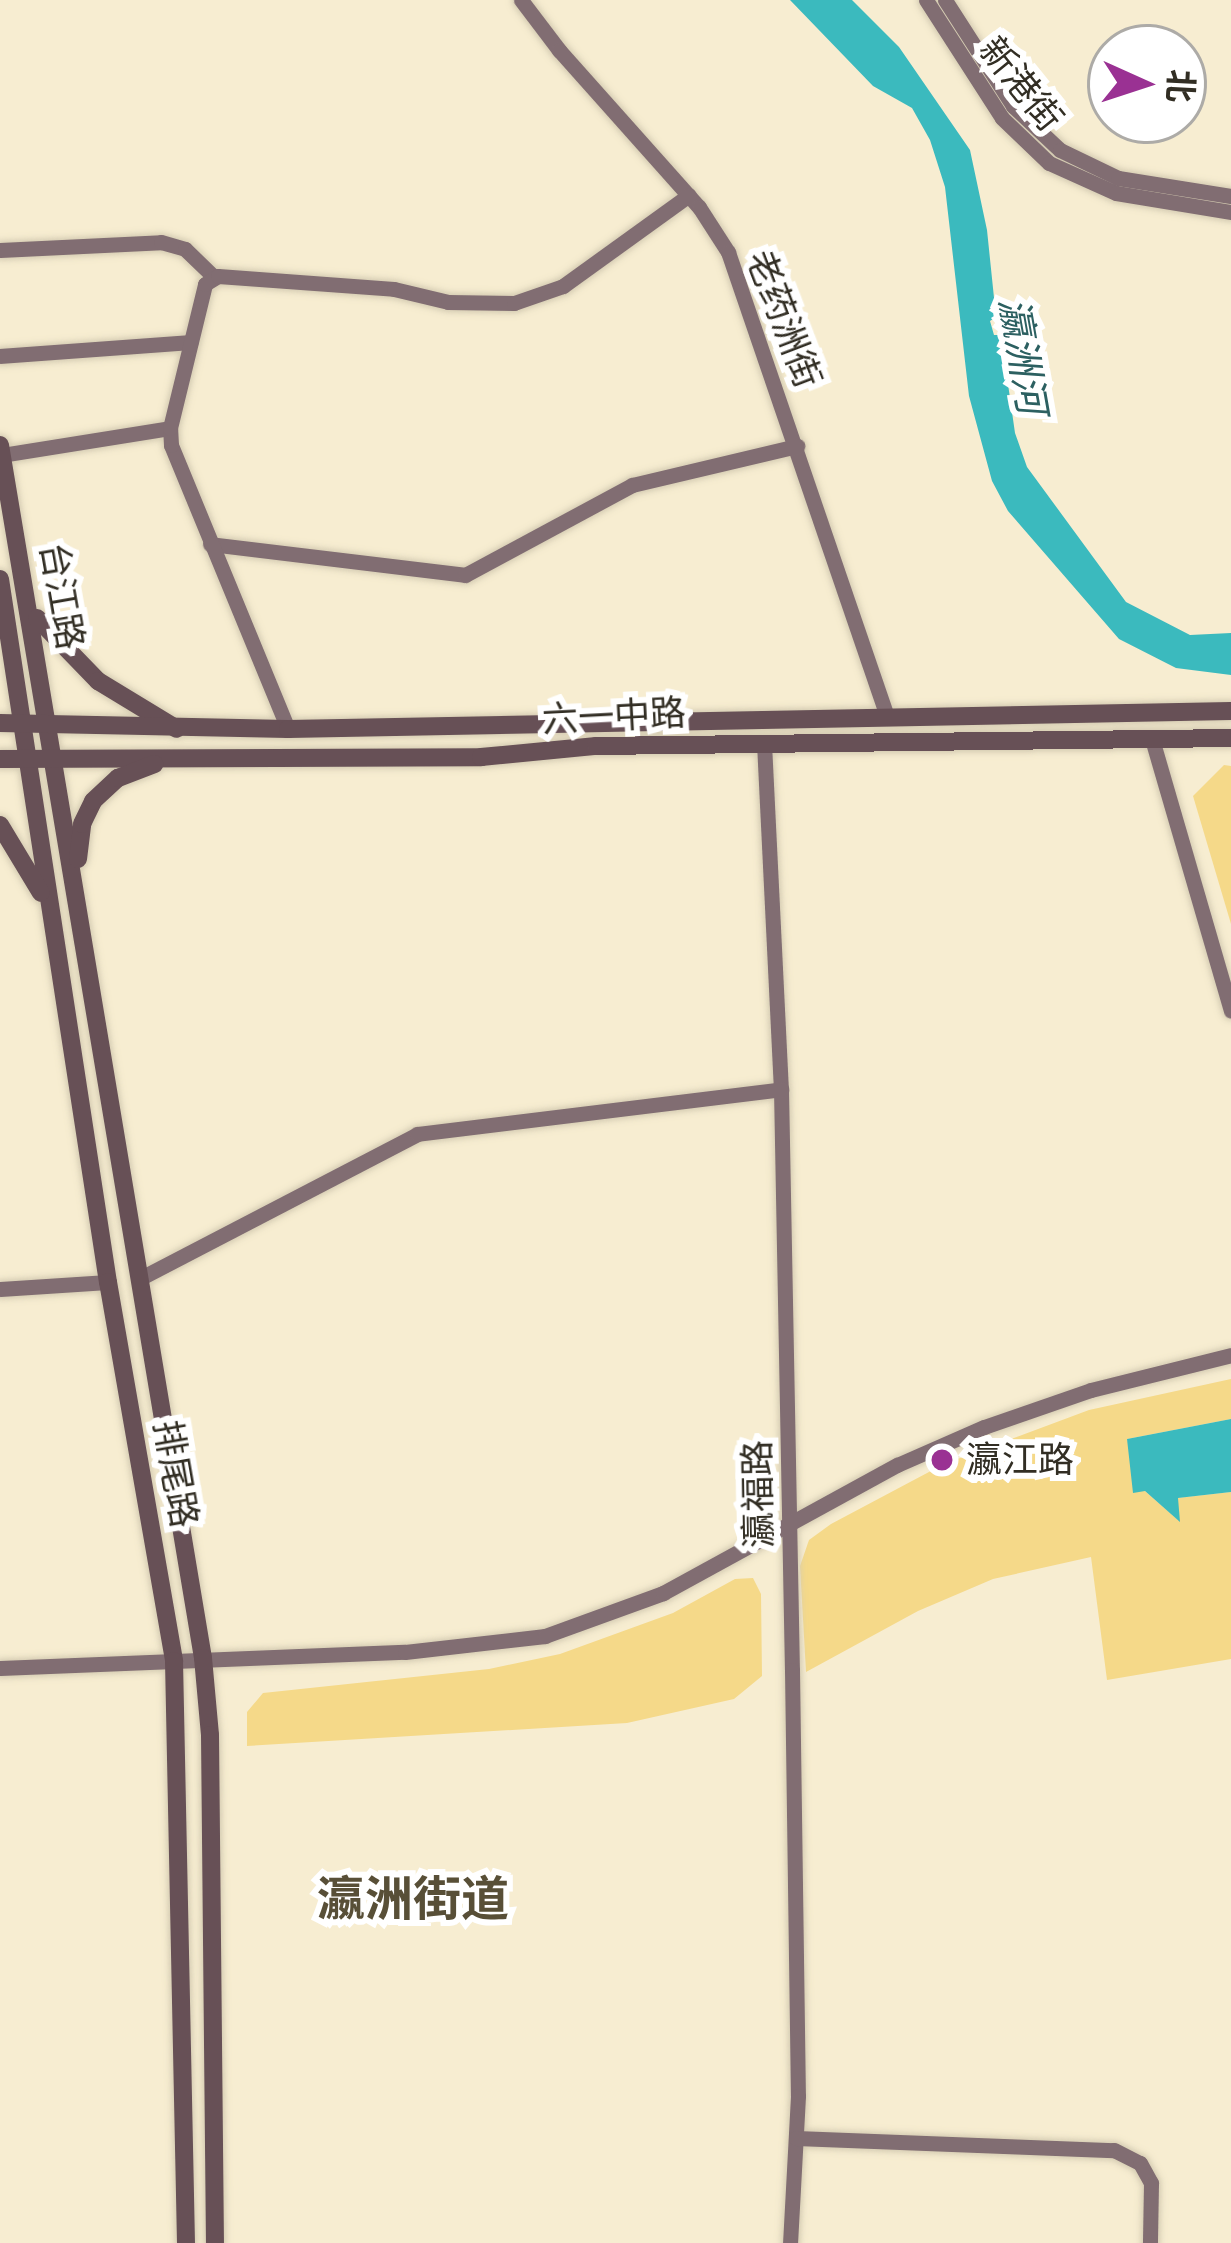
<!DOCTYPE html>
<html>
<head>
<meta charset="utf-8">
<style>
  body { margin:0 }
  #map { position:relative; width:1231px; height:2243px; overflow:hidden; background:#f7edd1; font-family:Helvetica,"Noto Sans SC",sans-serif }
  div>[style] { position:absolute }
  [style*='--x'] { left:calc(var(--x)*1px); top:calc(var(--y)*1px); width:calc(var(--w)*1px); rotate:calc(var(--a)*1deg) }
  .green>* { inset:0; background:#f5d989 }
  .water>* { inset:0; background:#3bbabe }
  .roads { filter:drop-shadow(0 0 3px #d4cbb2) drop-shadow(0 0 3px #d4cbb2) }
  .secondary>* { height:15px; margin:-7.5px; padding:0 7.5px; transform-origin:7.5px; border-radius:7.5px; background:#816d72 }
  .primary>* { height:18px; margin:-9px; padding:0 9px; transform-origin:9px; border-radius:9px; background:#675056 }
  .dots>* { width:33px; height:33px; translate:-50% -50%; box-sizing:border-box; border:6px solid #fff; border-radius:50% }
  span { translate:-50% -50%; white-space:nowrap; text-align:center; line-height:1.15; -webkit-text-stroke:12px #fff; paint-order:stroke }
  .street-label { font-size:36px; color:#322e24 }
  .poi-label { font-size:36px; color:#322e24 }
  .left { translate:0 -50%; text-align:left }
  .water-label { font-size:39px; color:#2c6061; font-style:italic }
  .district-label { font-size:48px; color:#584f37; font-weight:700 }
  .north { position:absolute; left:1087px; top:24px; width:120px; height:120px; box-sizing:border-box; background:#fff; border:3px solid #adaba7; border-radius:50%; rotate:93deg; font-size:33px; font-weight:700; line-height:48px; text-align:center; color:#322e24 }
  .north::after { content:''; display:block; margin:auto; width:42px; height:54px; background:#9a3193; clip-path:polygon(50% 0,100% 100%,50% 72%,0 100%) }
</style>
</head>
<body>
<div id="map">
  <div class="green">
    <div style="clip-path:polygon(1224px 765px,1231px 766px,1231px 924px,1193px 796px)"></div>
    <div style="clip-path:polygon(1231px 1379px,1231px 1419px,1127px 1439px,1145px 1491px,1178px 1520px,1177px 1498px,1231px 1492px,1231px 1659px,1107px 1680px,1091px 1557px,993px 1579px,918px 1611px,806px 1672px,800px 1566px,809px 1540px,831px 1524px,944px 1464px,1089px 1410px)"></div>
    <div style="clip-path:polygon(753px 1578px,761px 1594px,762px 1676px,734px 1699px,627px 1723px,247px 1746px,247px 1712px,263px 1693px,489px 1669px,560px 1654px,673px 1613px,735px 1579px)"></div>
  </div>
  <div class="water">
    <div style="clip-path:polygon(790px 0,852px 0,899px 47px,970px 150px,987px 230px,996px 317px,990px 321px,994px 335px,1001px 335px,1015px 433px,1027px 467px,1126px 602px,1190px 635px,1231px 633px,1231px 675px,1176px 668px,1119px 639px,1008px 511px,992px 481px,969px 396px,945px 187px,930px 140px,912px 108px,873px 86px)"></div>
    <div style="clip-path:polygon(1231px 1419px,1231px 1492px,1178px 1498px,1180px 1522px,1145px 1491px,1133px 1493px,1127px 1439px)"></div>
  </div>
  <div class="roads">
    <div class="secondary">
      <div style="--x:521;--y:0;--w:63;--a:52.8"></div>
      <div style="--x:559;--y:50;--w:210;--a:48.3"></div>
      <div style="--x:699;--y:207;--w:54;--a:57.2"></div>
      <div style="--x:728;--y:252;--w:490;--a:71.1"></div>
      <div style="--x:926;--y:0;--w:140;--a:57.2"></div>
      <div style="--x:1002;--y:118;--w:65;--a:43.8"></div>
      <div style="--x:1049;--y:163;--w:73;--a:24.1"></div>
      <div style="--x:1116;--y:193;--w:117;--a:9.4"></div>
      <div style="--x:945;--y:0;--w:126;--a:57.3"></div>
      <div style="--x:1013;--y:106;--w:64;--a:43.1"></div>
      <div style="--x:1060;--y:150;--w:64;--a:25.8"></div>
      <div style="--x:1118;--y:178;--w:114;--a:9.1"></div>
      <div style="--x:0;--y:250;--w:161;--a:-2.8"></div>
      <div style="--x:161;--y:242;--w:25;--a:16"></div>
      <div style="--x:185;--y:249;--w:39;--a:44"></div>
      <div style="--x:0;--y:356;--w:191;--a:-4.2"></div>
      <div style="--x:2;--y:455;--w:170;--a:-9.1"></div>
      <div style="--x:210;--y:544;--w:257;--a:6.9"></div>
      <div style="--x:465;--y:575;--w:190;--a:-28.3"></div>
      <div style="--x:632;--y:485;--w:170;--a:-13.3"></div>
      <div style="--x:288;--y:729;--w:307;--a:-112.4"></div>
      <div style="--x:171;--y:445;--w:17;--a:-93"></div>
      <div style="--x:170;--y:428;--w:148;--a:-76.3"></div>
      <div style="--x:205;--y:284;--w:15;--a:-32"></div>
      <div style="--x:218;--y:276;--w:176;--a:4.2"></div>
      <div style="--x:394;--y:289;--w:56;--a:13.5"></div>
      <div style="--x:448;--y:302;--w:66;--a:0.9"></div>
      <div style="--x:514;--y:303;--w:52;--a:-19.1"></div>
      <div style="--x:563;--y:286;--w:155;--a:-35.8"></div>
      <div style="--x:1152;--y:739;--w:283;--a:73.8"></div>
      <div style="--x:764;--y:743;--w:346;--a:87.2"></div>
      <div style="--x:781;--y:1089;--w:581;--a:88.92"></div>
      <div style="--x:792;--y:1670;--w:426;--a:89.2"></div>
      <div style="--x:798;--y:2096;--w:147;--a:93.1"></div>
      <div style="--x:139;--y:1279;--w:314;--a:-27.5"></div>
      <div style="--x:417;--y:1134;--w:367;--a:-7"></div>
      <div style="--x:0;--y:1289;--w:108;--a:-3.7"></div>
      <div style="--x:0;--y:1668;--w:405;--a:-2.3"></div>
      <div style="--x:405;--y:1652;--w:141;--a:-6.5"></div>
      <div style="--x:545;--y:1636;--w:126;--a:-20"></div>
      <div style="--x:663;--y:1593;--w:267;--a:-28.7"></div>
      <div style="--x:897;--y:1465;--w:95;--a:-23.6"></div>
      <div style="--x:984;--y:1427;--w:113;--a:-19.1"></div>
      <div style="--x:1091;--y:1390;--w:144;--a:-14"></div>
      <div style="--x:796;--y:2138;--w:318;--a:2.2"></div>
      <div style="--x:1114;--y:2150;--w:29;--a:27"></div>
      <div style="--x:1140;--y:2163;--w:23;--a:61"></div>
      <div style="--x:1151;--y:2183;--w:60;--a:91"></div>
    </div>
    <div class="primary">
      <div style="--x:0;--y:445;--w:1230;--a:80.5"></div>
      <div style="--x:203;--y:1658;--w:77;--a:84.8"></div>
      <div style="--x:210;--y:1735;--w:508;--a:89.44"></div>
      <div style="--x:0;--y:579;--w:711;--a:81.27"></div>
      <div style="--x:108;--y:1282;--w:385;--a:80.1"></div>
      <div style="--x:174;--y:1661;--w:582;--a:88.82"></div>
      <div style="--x:37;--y:618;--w:88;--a:45.9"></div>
      <div style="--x:98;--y:681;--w:92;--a:31.3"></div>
      <div style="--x:0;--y:723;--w:288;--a:1.2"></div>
      <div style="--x:288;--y:729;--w:943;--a:-1.09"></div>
      <div style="--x:0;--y:759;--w:481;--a:-0.2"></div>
      <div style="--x:481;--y:757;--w:116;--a:-5.5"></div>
      <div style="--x:596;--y:746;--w:635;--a:-0.72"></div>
      <div style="--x:0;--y:825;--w:79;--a:58.9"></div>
      <div style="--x:78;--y:859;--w:35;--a:-83"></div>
      <div style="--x:82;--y:824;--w:25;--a:-64"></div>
      <div style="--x:93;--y:801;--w:34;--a:-43"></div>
      <div style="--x:118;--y:778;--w:39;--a:-21"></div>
    </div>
  </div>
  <div class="dots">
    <div style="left:942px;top:1460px;background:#9a3193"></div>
  </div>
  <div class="street-label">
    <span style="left:1021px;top:84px;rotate:51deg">新港街</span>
    <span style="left:784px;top:319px;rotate:69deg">老药洲街</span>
    <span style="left:62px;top:596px;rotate:80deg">台江路</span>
    <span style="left:614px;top:716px;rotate:-3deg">六一中路</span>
    <span style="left:176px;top:1474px;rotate:80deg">排尾路</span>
    <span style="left:758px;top:1494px;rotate:-91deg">瀛福路</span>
  </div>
  <div class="poi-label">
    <span class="left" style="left:966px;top:1460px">瀛江路</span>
  </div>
  <div class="water-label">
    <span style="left:1022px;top:356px;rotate:80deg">瀛洲河</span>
  </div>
  <div class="district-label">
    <span style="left:413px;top:1900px">瀛洲街道</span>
  </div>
  <div class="north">北</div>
</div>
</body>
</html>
